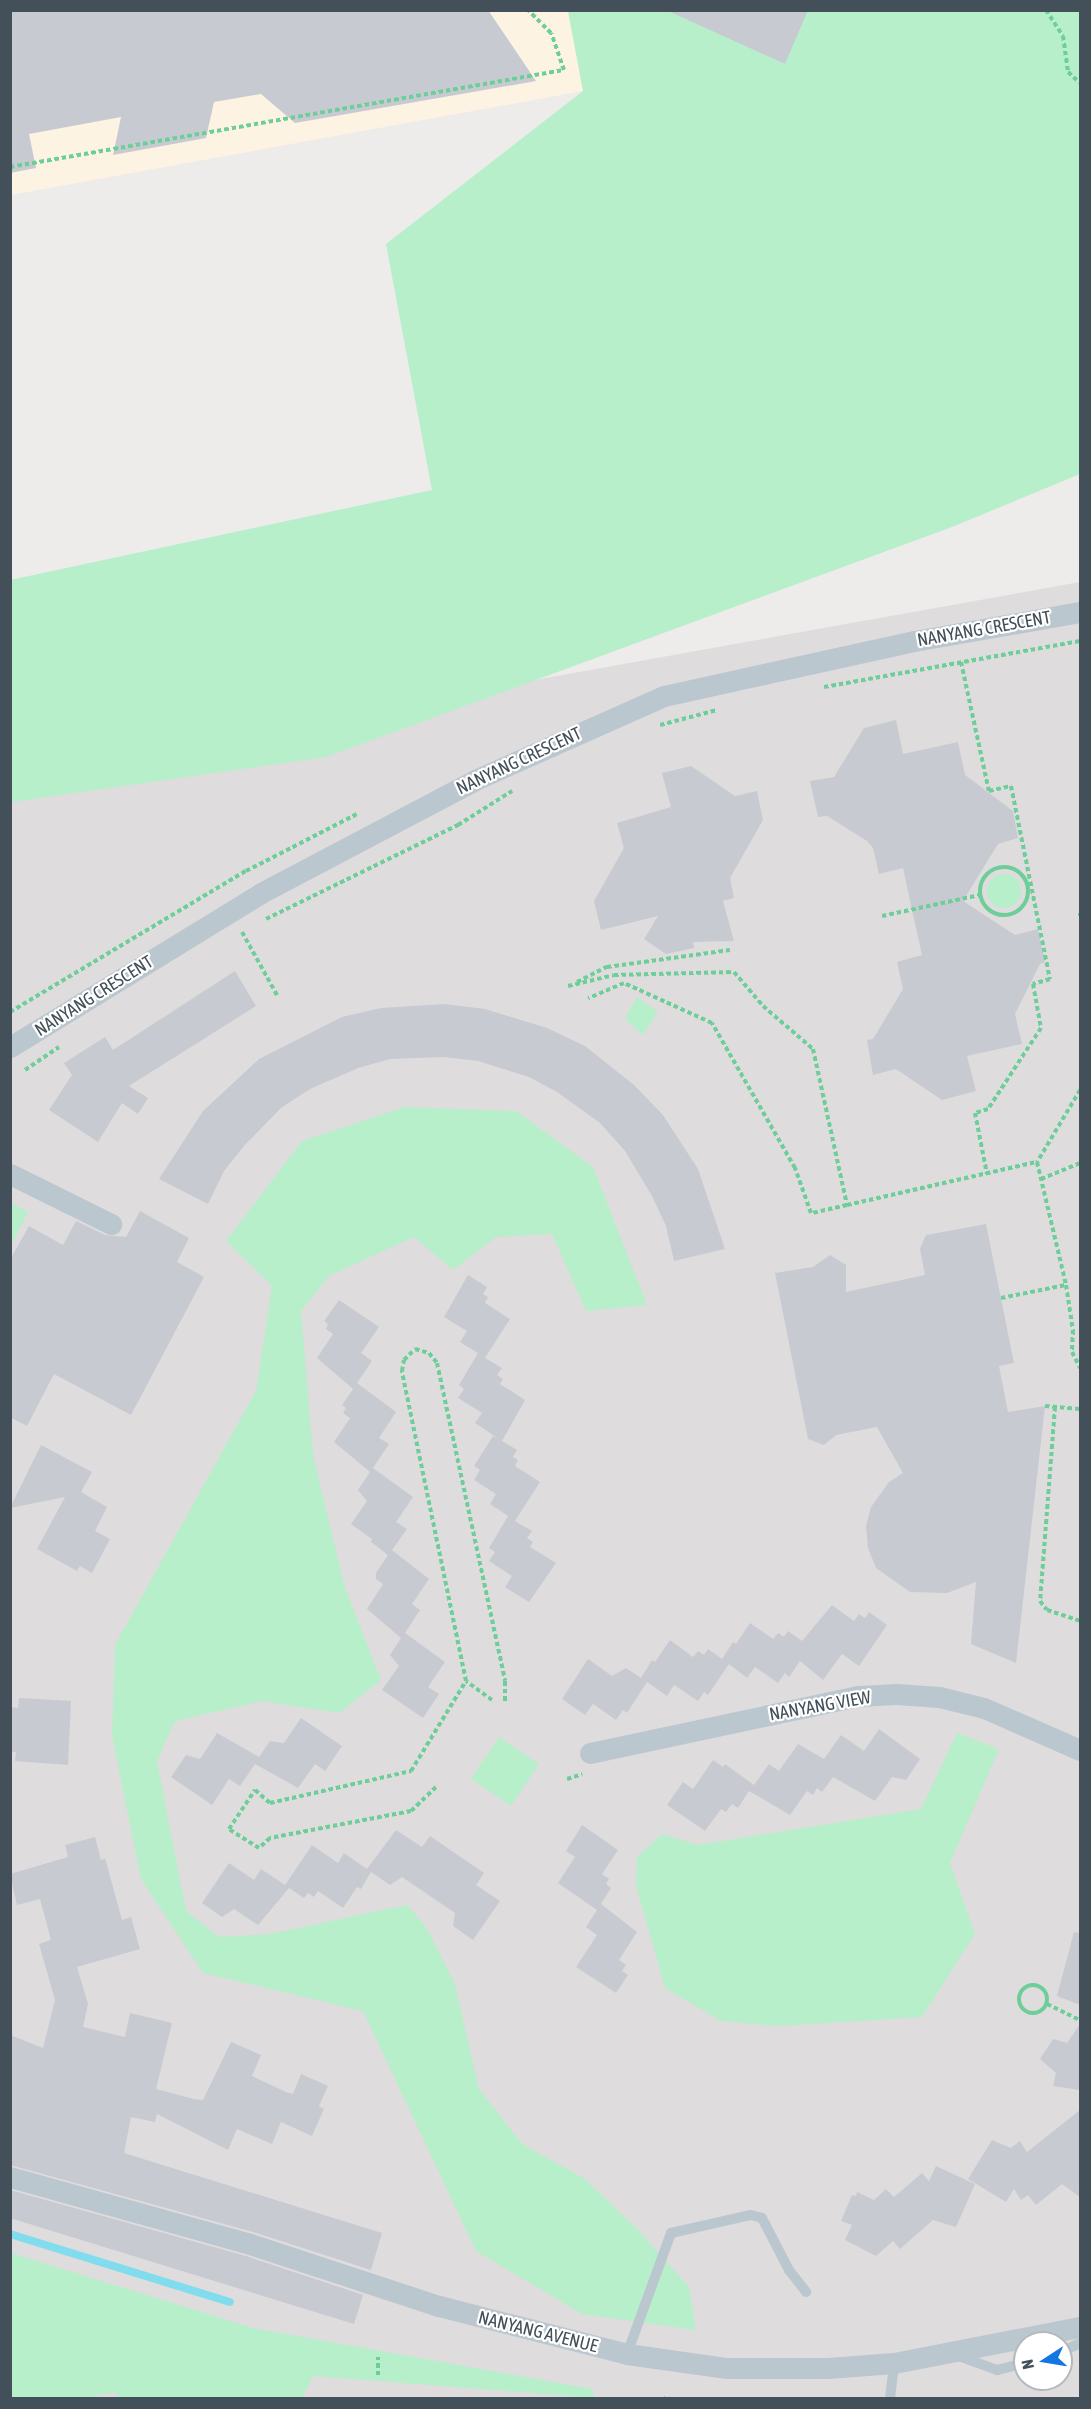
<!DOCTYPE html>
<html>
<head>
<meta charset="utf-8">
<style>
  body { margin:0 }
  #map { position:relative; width:1091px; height:2409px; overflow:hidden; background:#eeebeb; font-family:"Asap Condensed",sans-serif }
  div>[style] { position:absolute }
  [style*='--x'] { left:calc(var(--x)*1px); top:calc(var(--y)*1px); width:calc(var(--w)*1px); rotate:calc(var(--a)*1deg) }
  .commercial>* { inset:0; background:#fcf3e2 }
  .education>* { inset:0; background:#dfdcdd }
  .green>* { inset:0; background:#b6efca }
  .round { border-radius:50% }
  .stream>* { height:8px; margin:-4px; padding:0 4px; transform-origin:4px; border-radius:4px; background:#81dcee }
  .building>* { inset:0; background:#c8cad1 }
  .path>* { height:4px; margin-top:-2px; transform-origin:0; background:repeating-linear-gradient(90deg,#6ece9a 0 4.5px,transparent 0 7.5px) }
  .path>.ring { margin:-2px; padding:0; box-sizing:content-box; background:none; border:4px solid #6ece9a; border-radius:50% }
  .lane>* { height:10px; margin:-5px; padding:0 5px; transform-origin:5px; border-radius:5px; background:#bbc7cf }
  .street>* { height:21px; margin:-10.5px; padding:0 10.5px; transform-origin:10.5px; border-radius:10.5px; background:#bbc7cf }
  span { translate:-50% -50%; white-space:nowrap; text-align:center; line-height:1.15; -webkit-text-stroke:4.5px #fff; paint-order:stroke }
  .street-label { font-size:18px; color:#435059 }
  .frame { position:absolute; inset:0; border:12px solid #435059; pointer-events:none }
  .north { position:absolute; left:1013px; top:2331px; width:60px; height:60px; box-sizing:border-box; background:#fff; border:2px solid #b4b9bd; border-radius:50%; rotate:258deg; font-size:16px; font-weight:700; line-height:24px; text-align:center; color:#435059 }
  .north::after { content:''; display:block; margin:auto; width:21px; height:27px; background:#1376e1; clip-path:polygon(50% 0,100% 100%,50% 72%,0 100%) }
</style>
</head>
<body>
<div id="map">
  <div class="commercial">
    <div style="clip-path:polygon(11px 11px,568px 11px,583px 91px,11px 195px)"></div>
  </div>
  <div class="education">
    <div style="clip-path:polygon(evenodd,1080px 582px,1080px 2398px,11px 2398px,11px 774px,1080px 582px,1025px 2343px,1061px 2343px,1061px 2379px,1025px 2379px,1025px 2343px)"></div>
  </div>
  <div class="green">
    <div style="clip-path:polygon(568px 11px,1080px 11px,1080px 474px,952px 527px,326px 757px,11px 802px,10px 580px,432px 490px,386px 244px,583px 91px)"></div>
    <div class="round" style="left:987px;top:874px;width:34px;height:34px"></div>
    <div style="clip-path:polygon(637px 997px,658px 1012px,643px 1035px,625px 1019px)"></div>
    <div style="clip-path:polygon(405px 1107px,516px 1111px,593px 1167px,647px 1305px,586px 1311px,552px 1234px,496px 1237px,453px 1270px,414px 1237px,329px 1276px,301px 1311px,313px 1455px,345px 1588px,381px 1680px,339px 1713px,262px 1701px,175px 1721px,157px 1761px,186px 1911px,219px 1937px,270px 1934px,407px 1905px,426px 1927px,455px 1984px,479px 2089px,522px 2144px,585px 2179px,638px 2230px,689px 2287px,696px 2330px,582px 2314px,476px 2251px,363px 2011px,203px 1973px,141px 1879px,112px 1736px,115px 1645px,256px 1391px,272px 1286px,226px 1241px,302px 1141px)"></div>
    <div style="clip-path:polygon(11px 1203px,28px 1212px,11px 1246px)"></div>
    <div style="clip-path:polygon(957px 1733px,999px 1749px,950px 1863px,975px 1934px,922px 2017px,779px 2026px,721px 2021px,665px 1988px,636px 1885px,637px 1857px,662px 1834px,698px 1845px,921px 1809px)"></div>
    <div style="clip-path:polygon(499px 1737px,539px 1764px,511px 1806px,471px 1779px)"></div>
    <div style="clip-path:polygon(11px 2253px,253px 2328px,592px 2389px,595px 2398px,313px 2376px,302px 2398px,117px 2398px,116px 2392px,86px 2398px,11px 2398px)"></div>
  </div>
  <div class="stream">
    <div style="--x:10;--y:2234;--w:230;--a:17.2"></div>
  </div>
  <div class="building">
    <div style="clip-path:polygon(10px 10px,488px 10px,536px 81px,295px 123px,261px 94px,214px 102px,206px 138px,113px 155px,121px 117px,29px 134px,36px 168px,10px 173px)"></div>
    <div style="clip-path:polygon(666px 10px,808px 10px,785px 64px)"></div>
    <div style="clip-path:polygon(896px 720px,903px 754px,958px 742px,965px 775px,1013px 811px,1018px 838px,998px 844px,963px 901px,1015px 935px,1038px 929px,1045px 962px,1040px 964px,1015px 1014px,1022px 1044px,967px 1056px,976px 1091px,942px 1100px,896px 1069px,873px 1075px,867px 1040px,873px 1039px,903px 989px,897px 962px,922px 955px,912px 910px,903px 868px,879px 874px,873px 848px,867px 841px,827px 816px,818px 817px,810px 781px,834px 777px,864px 728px)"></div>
    <div style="clip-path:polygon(691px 766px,735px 796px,757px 791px,763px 820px,730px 878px,734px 898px,723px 901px,734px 941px,693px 942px,694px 948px,666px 954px,644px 939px,658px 916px,601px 930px,594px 901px,624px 848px,617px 823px,671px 807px,662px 773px)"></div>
    <div style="clip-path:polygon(235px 971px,256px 1006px,129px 1086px,148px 1098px,138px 1114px,122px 1103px,98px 1142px,49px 1110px,72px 1075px,64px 1063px,105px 1037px,113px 1050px)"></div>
    <div style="clip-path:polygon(444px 1004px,485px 1009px,547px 1028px,585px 1046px,634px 1085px,663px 1115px,698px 1169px,725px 1249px,674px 1261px,666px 1226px,652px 1196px,625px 1151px,600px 1123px,557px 1092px,529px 1077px,478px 1061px,444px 1057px,390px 1059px,358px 1068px,310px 1089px,281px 1108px,244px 1146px,224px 1171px,208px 1204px,159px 1179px,203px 1111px,259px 1059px,342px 1017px,381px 1008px)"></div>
    <div style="clip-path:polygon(140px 1211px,189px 1238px,177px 1262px,204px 1277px,131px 1415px,54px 1374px,27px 1426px,10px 1417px,10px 1260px,29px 1226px,63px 1245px,76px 1221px,105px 1235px,126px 1237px)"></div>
    <div style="clip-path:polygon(986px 1224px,1014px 1363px,999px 1366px,1008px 1412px,1045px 1406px,1016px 1663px,971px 1644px,976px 1582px,947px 1593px,910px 1592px,876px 1568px,868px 1548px,866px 1526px,871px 1507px,889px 1482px,903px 1473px,877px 1427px,836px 1435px,824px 1445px,808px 1439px,775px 1273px,813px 1267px,830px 1255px,846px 1265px,846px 1292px,925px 1275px,920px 1249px,926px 1235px)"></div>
    <div style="clip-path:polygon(468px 1275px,487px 1287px,483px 1294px,488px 1297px,485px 1303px,510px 1319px,485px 1358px,502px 1368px,497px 1375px,503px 1379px,500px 1384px,525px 1400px,502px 1441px,517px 1450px,513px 1457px,518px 1460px,515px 1466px,540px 1482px,515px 1521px,532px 1531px,527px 1538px,533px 1542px,530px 1547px,556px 1563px,529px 1602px,505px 1587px,512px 1576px,489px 1561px,495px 1552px,489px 1548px,508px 1516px,514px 1520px,490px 1504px,496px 1494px,474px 1480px,480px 1470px,474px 1466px,493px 1436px,499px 1439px,475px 1423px,482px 1413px,458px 1398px,464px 1389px,459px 1385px,478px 1353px,484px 1357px,460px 1342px,467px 1331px,444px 1317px)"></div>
    <div style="clip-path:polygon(339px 1300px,379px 1327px,361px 1353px,372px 1361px,357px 1383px,396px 1412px,379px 1438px,389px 1444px,373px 1468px,413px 1497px,396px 1522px,407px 1529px,392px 1550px,429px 1579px,412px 1604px,420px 1610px,405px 1633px,445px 1662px,428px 1687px,439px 1694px,423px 1718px,382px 1690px,399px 1666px,390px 1655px,401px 1638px,367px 1609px,383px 1584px,376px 1579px,376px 1573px,390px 1552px,388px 1555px,371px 1542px,372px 1539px,351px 1524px,367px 1501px,358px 1490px,370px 1472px,334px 1442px,350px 1418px,343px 1413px,346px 1408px,342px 1405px,356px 1385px,353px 1389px,317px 1358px,333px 1334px,326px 1329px,328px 1324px,324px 1321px)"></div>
    <div style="clip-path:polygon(41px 1445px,92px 1472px,81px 1492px,107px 1507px,95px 1531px,110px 1539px,92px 1573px,80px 1566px,77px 1571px,37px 1549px,65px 1497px,10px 1508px)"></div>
    <div style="clip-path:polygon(832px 1605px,854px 1621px,859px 1614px,865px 1618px,869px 1612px,887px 1625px,859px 1666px,842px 1654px,823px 1680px,800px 1661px,789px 1677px,785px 1673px,778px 1683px,755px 1667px,747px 1678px,729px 1664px,708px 1695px,704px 1692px,698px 1701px,674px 1685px,667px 1696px,647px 1682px,627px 1713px,623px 1710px,616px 1720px,593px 1704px,585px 1715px,562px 1699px,588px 1659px,612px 1676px,626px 1668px,644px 1680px,641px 1678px,652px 1660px,655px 1662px,670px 1640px,693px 1657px,698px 1651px,704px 1655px,708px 1649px,725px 1661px,722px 1659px,733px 1642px,736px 1644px,750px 1623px,773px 1639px,778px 1633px,784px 1637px,788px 1631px,802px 1641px)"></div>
    <div style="clip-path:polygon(19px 1698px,71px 1701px,68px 1765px,15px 1761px,16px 1752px,10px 1752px,10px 1707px,18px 1708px)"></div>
    <div style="clip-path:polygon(301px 1718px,342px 1746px,325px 1771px,315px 1764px,298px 1788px,255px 1764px,240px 1786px,229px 1779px,212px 1805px,171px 1777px,186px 1755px,200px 1759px,217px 1733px,259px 1757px,257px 1760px,270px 1741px,284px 1743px)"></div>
    <div style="clip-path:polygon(879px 1729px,920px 1759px,906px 1780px,892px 1777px,875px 1801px,833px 1777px,822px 1792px,817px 1788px,813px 1795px,807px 1791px,790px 1815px,749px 1791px,738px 1808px,732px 1804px,726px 1812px,721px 1809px,705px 1831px,667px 1805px,683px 1782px,693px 1789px,713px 1760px,723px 1767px,725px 1764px,754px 1785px,752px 1788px,769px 1764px,779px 1771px,798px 1744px,824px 1759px,841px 1735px,864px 1751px)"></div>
    <div style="clip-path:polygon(582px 1825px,618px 1850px,602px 1874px,609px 1879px,606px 1884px,611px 1888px,598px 1909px,601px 1904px,637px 1932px,619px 1960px,626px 1965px,622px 1971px,628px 1975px,616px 1993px,576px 1967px,597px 1935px,586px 1927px,597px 1910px,558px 1883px,575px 1857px,566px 1851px)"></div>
    <div style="clip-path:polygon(396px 1830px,422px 1847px,430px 1836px,484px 1873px,476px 1885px,500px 1901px,473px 1940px,453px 1926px,455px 1913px,402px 1877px,390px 1885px,368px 1870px,371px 1872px,361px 1889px,357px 1887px,343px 1908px,318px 1891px,314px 1897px,308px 1893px,304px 1898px,289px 1888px,258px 1925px,234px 1909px,222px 1917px,202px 1903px,229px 1863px,254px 1880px,261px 1869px,285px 1885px,312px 1845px,338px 1863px,344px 1853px,367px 1869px)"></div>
    <div style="clip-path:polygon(95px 1837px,101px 1860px,105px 1858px,122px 1920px,131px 1917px,140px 1949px,77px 1967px,88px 2004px,83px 2027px,125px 2037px,130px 2013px,172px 2023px,156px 2089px,194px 2099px,203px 2100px,231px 2042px,261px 2055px,252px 2076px,286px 2092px,293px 2094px,301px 2074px,328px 2086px,319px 2106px,324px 2109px,312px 2136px,281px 2122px,272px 2144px,237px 2129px,228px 2150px,157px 2114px,155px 2122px,131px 2117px,124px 2153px,382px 2233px,371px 2270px,253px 2232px,10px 2165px,10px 2035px,43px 2048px,55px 2000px,39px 1944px,51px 1940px,40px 1899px,17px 1905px,10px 1874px,68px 1857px,65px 1845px)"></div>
    <div style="clip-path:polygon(1074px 1932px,1080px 1933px,1080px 2005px,1057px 1996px)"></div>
    <div style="clip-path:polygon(1080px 2024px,1080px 2090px,1053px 2086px,1056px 2073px,1040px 2059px,1053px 2039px,1067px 2043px)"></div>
    <div style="clip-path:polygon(1080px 2110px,1080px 2197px,1062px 2184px,1036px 2205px,1028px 2195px,1021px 2200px,1014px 2189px,1006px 2202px,968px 2179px,992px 2140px,1011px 2148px,1020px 2141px,1027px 2152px)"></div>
    <div style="clip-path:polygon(936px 2166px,975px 2184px,956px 2227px,933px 2220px,900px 2249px,893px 2241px,876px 2256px,845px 2240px,852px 2225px,841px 2221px,852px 2195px,856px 2196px,857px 2192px,874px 2200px,886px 2189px,894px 2197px,922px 2173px,929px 2181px)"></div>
    <div style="clip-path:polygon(10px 2190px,246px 2256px,363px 2295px,354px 2324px,10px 2218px)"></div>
  </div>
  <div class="path">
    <div style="--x:1046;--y:10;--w:31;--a:57"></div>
    <div style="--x:1063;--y:36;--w:36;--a:82"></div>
    <div style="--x:1068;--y:72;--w:16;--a:43"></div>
    <div style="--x:10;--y:167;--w:562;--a:-9.93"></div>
    <div style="--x:564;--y:70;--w:39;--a:-109"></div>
    <div style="--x:551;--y:33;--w:33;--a:-135"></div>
    <div style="--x:961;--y:662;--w:132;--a:77.8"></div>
    <div style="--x:989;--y:791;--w:23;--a:-13"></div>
    <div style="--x:1011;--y:786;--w:197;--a:78.6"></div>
    <div style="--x:1050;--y:979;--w:18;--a:164"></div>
    <div style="--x:1033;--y:984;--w:45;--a:79.7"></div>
    <div style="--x:1041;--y:1028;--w:97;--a:123.2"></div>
    <div style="--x:988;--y:1109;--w:14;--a:163"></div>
    <div style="--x:975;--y:1113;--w:62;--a:78.9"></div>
    <div style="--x:824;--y:687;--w:260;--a:-10.2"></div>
    <div style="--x:660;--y:725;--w:59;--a:-14.7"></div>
    <div class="ring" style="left:980px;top:867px;width:44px;height:44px"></div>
    <div style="--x:1080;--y:913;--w:3;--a:90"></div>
    <div style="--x:882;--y:916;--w:100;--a:-12.1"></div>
    <div style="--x:266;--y:919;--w:214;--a:-26.1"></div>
    <div style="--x:458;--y:825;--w:64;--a:-32.2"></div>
    <div style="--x:242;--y:932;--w:74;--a:61"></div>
    <div style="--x:577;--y:982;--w:34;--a:-27"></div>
    <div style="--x:607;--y:967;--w:124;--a:-7.9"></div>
    <div style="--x:568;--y:986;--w:47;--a:-13.4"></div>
    <div style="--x:614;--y:975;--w:120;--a:-1.4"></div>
    <div style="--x:734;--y:972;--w:45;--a:49.5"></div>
    <div style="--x:763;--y:1006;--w:66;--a:40.7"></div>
    <div style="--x:813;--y:1049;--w:160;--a:77.7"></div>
    <div style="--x:847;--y:1205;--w:37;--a:167"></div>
    <div style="--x:811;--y:1213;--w:48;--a:-109.6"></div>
    <div style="--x:795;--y:1168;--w:167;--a:-119.8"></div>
    <div style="--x:712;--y:1023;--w:97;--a:-155.6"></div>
    <div style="--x:624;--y:983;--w:39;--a:157"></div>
    <div style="--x:10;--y:1012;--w:275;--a:-30.9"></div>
    <div style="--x:246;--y:871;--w:125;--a:-27.2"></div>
    <div style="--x:25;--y:1070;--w:41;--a:-34.1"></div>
    <div style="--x:1080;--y:1090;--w:84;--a:120.8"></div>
    <div style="--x:1037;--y:1162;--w:126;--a:76.7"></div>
    <div style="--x:1066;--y:1285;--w:46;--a:81.2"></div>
    <div style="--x:1073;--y:1330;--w:22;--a:93"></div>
    <div style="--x:1072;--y:1352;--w:18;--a:63"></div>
    <div style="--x:1041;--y:1179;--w:42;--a:-22.3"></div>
    <div style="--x:847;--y:1205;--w:195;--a:-12.8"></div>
    <div style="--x:1001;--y:1298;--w:66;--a:-11.3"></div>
    <div style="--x:1045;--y:1406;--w:35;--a:5"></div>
    <div style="--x:1055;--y:1407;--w:195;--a:94.4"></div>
    <div style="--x:1040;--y:1601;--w:11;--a:52"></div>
    <div style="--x:1047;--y:1610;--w:35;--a:18"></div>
    <div style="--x:492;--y:1700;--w:32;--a:-144"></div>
    <div style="--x:466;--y:1681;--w:317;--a:-101.7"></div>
    <div style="--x:402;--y:1371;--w:11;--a:-80"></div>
    <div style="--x:404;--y:1360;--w:16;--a:-45"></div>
    <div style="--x:415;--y:1349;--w:15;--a:16"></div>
    <div style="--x:429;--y:1353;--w:13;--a:51"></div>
    <div style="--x:437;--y:1363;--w:325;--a:77.9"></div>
    <div style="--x:505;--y:1681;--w:23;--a:90"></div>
    <div style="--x:567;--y:1779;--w:16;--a:-18"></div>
    <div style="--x:436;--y:1787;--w:35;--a:136"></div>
    <div style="--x:411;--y:1811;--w:144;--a:169.2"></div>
    <div style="--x:270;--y:1838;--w:15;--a:138"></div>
    <div style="--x:259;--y:1848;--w:36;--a:-148"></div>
    <div style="--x:229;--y:1829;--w:47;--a:-56.3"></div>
    <div style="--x:255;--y:1790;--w:20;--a:41"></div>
    <div style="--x:270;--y:1803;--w:145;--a:-12.8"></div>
    <div style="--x:411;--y:1771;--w:105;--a:-58.6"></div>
    <div class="ring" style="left:1019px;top:1985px;width:24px;height:24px"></div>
    <div style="--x:1047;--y:2004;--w:37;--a:26"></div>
    <div style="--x:378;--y:2375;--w:18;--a:-90"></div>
    <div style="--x:665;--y:2398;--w:1;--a:-45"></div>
  </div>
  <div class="lane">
    <div style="--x:1061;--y:2352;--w:21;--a:-25"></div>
    <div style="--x:627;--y:2354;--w:129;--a:-70"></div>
    <div style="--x:671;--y:2233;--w:82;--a:-12.7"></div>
    <div style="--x:751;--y:2215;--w:11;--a:15"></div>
    <div style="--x:762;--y:2218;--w:59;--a:62.6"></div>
    <div style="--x:789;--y:2270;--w:28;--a:52"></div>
    <div style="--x:956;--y:2355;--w:44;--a:20.1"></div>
    <div style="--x:997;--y:2370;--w:29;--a:-14"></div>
    <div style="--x:890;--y:2398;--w:35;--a:-83"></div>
  </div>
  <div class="street">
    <div style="--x:10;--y:1047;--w:294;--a:-31.5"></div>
    <div style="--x:261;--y:893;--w:242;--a:-27.8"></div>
    <div style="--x:475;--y:780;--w:207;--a:-24"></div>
    <div style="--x:664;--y:696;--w:256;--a:-12.4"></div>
    <div style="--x:914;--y:641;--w:169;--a:-9.9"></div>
    <div style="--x:10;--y:1174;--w:113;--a:26.3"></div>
    <div style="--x:590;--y:1753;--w:274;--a:-12"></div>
    <div style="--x:858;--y:1696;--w:39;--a:-3"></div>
    <div style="--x:897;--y:1694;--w:42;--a:4.1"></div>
    <div style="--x:939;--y:1697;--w:46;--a:13.7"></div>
    <div style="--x:984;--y:1708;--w:105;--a:23.6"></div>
    <div style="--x:10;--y:2177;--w:249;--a:15.6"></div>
    <div style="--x:250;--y:2244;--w:199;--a:18.2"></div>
    <div style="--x:439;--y:2306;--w:194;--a:14.3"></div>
    <div style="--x:627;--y:2354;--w:101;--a:8"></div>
    <div style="--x:727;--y:2368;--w:101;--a:0"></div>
    <div style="--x:828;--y:2368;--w:66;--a:-4.3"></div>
    <div style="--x:894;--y:2363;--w:189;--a:-11"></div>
  </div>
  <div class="street-label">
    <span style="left:984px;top:629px;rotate:-10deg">NANYANG CRESCENT</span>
    <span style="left:519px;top:761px;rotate:-25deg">NANYANG CRESCENT</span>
    <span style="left:94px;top:996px;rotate:-32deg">NANYANG CRESCENT</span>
    <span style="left:820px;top:1706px;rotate:-10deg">NANYANG VIEW</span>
    <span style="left:538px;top:2332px;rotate:14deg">NANYANG AVENUE</span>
  </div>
  <div class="frame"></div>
  <div class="north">N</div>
</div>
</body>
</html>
